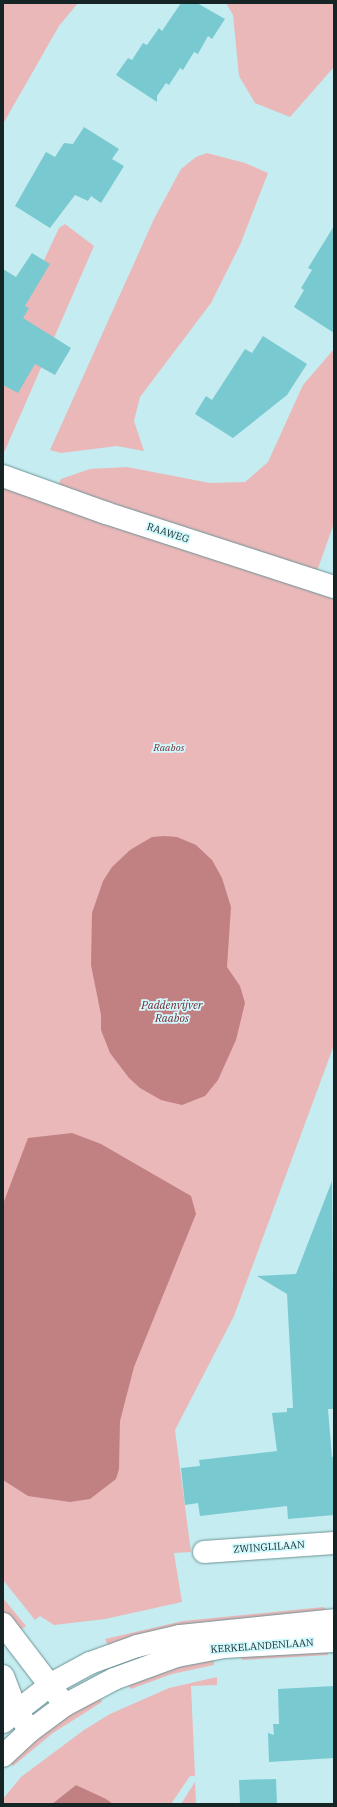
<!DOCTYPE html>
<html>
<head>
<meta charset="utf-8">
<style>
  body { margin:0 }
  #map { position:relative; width:337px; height:1807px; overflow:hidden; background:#c5ecf0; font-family:"IBM Plex Serif",serif }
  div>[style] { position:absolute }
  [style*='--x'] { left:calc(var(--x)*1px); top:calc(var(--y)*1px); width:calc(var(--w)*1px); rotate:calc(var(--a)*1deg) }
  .green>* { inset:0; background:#eab8b9 }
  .water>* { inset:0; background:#c18183 }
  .building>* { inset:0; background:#79c9d1 }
  .roads { filter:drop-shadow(0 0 1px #6d9295) drop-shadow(0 0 1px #6d9295) }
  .minor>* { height:22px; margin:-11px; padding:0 11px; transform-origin:11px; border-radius:11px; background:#fff }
  .tertiary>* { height:22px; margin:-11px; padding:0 11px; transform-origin:11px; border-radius:11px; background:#fff }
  span { translate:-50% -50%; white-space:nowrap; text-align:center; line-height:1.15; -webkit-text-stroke:3.5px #d2fafe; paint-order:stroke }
  .street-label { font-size:10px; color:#152425 }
  .park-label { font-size:10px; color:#782a31; font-style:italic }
  .water-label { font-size:11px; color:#762830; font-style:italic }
  .frame { position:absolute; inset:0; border:4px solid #152425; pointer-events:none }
</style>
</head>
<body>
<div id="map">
  <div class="green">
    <div style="clip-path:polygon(3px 3px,78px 3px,59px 26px,3px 124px)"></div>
    <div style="clip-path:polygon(226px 3px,334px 3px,334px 67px,290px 117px,255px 103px,239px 76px,233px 15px)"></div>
    <div style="clip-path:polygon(207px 153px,245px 163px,268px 173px,240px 245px,211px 303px,140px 397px,134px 421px,144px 451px,117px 446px,61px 453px,50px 450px,154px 219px,181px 169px,196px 157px)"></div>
    <div style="clip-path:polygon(65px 224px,94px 246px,3px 455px,3px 355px,19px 325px,31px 288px,59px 228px)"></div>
    <div style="clip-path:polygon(334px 349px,334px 523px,310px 591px,334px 599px,334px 1045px,234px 1316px,175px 1430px,191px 1552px,174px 1553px,182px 1602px,105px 1619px,54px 1625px,40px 1616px,35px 1620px,3px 1580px,3px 486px,49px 503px,61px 479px,90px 469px,127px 467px,210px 483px,245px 482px,268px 462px,303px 385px)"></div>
    <div style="clip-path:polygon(3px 1598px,26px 1626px,19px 1631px,3px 1611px)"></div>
    <div style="clip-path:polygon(324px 1607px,327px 1612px,109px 1648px,105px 1639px,183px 1621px)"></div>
    <div style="clip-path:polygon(328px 1649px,328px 1655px,242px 1660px,241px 1654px)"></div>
    <div style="clip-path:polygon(214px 1659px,214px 1665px,172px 1674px,131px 1689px,126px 1683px,180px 1665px)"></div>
    <div style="clip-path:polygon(217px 1677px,217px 1685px,191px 1686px,195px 1776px,190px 1776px,171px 1804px,113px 1804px,76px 1785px,52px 1804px,3px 1804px,3px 1799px,21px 1777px,84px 1730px,110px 1714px,169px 1688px)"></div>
    <div style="clip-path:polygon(100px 1695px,102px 1702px,53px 1733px,13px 1766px,10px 1762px,40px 1735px)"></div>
    <div style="clip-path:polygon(195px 1782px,196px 1804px,181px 1804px)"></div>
  </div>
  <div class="water">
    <div style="clip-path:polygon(164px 836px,177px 837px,196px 845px,212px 860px,222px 878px,231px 907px,227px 967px,240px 986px,245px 1003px,236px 1040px,218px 1080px,205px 1096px,182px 1105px,161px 1100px,140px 1088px,129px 1078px,110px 1053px,101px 1030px,101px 1015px,91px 965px,92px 913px,103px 881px,112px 867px,130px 850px,152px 837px)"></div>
    <div style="clip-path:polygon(72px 1133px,101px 1144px,191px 1196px,196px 1214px,134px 1367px,120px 1421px,119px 1469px,116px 1479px,90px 1499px,70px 1502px,28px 1496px,3px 1480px,3px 1204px,28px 1138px)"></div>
    <div style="clip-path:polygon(76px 1785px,106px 1799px,113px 1804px,52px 1804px)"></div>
  </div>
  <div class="building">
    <div style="clip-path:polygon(181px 3px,197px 3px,225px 19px,212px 39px,208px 36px,198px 54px,194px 52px,183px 70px,180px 68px,169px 85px,166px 83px,157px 96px,157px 102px,116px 75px,128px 58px,132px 60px,143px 43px,147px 45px,159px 28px,162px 31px)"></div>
    <div style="clip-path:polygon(84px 127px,119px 149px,112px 159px,124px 166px,101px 203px,91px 196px,88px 201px,75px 195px,50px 228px,15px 206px,46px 152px,55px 157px,64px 143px,73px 144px)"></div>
    <div style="clip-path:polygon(334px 226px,334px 333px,294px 307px,304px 290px,301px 288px,312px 270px,308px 268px)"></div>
    <div style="clip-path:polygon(32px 253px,50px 264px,25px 306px,29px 308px,23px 318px,71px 348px,55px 375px,35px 364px,18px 393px,3px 385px,3px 269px,16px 277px)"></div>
    <div style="clip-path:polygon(263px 336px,307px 364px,287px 395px,233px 438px,195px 414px,206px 396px,212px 400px,245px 349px,252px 353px)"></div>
    <div style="clip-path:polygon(332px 1181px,334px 1409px,328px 1409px,332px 1457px,334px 1457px,334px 1515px,288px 1519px,287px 1506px,200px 1516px,198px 1503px,185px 1505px,181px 1468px,200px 1466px,199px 1460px,277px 1451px,272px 1413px,287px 1412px,287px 1408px,293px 1408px,287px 1294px,257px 1276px,296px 1274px)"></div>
    <div style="clip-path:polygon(334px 1686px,334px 1758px,269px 1762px,268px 1733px,274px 1735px,273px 1724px,279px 1724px,278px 1689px)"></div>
    <div style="clip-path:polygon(276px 1779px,277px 1804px,240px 1804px,239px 1780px)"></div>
  </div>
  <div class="roads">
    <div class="minor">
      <div style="--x:3;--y:476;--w:109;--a:19.8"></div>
      <div style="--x:106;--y:513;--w:240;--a:18"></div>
      <div style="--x:204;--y:1552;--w:130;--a:-4"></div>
      <div style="--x:3;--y:1624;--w:102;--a:52.6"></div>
      <div style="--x:3;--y:1676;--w:36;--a:69"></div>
      <div style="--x:16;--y:1710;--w:25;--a:56"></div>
    </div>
    <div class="tertiary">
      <div style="--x:3;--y:1722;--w:63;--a:-38"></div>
      <div style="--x:53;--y:1683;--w:42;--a:-28.4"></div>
      <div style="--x:90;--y:1663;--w:50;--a:-19.9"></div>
      <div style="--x:137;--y:1646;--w:44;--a:-13.1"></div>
      <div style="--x:180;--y:1636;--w:155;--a:-5.9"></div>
      <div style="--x:3;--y:1756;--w:37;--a:-43"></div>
      <div style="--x:30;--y:1731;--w:44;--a:-36.6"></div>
      <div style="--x:65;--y:1705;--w:55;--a:-28"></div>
      <div style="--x:114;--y:1679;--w:67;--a:-20.1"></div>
      <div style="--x:177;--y:1656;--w:48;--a:-10.8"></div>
      <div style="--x:224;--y:1647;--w:110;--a:-3.1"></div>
    </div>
  </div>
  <div class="street-label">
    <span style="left:168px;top:533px;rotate:18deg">RAAWEG</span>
    <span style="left:269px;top:1547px;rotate:-4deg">ZWINGLILAAN</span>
    <span style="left:262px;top:1646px;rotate:-4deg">KERKELANDENLAAN</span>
  </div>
  <div class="park-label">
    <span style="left:169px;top:748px">Raabos</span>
  </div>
  <div class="water-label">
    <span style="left:172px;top:1012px">Paddenvijver<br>Raabos</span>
  </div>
  <div class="frame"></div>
</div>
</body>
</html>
